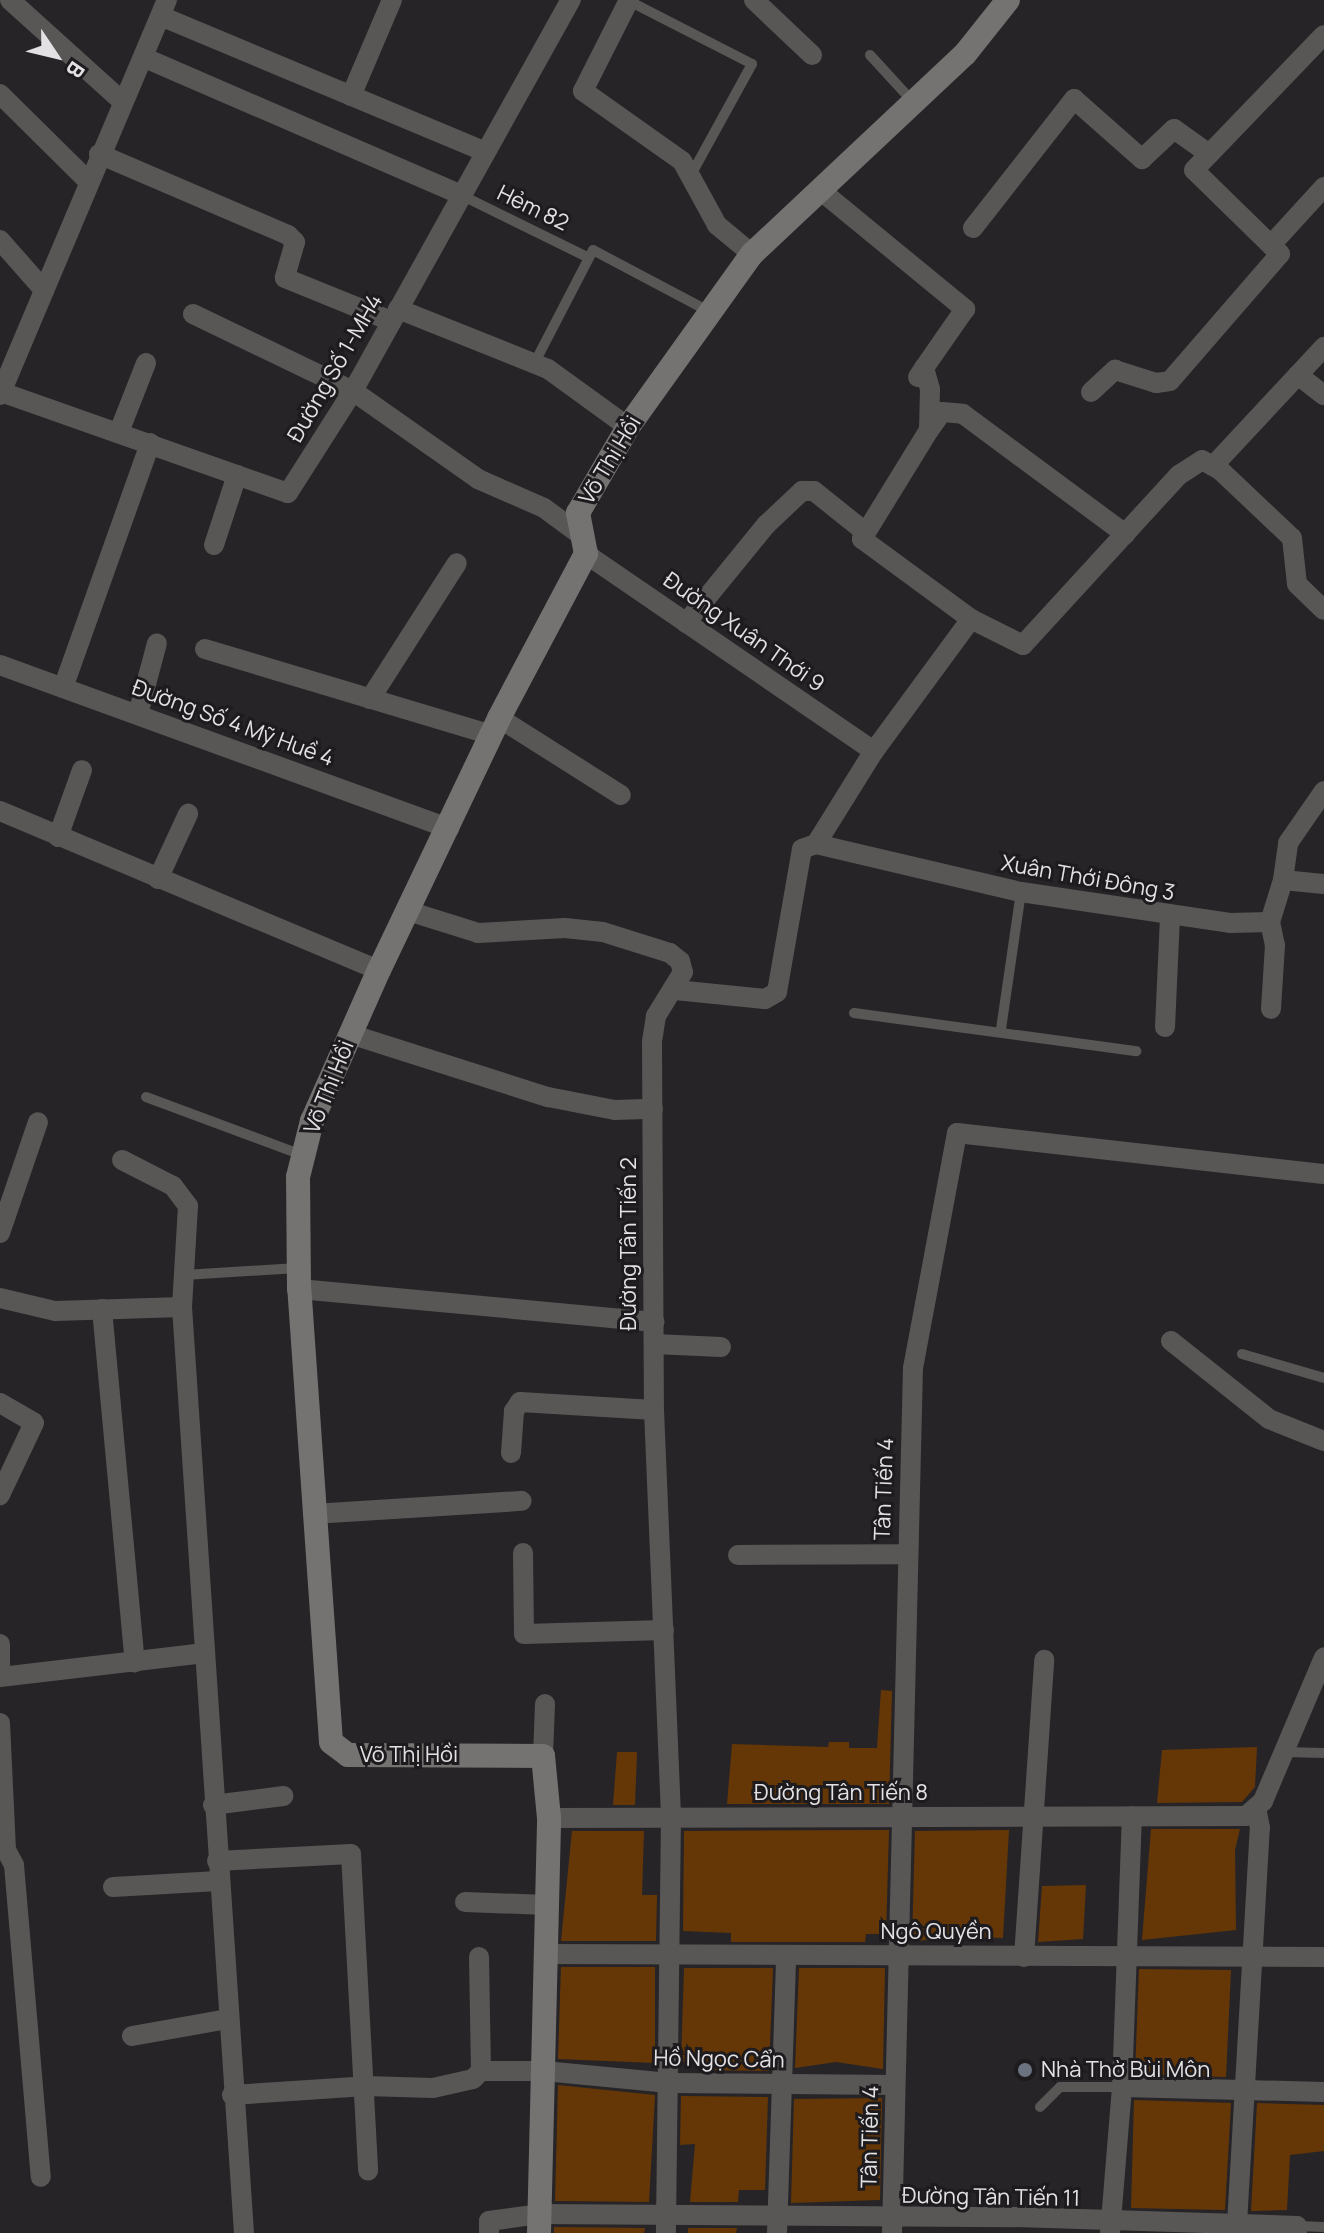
<!DOCTYPE html>
<html>
<head>
<meta charset="utf-8">
<style>
  body { margin:0 }
  #map { position:relative; width:1324px; height:2233px; overflow:hidden; background:#272427; font-family:Manrope,sans-serif }
  div>[style] { position:absolute }
  [style*='--x'] { left:calc(var(--x)*1px); top:calc(var(--y)*1px); width:calc(var(--w)*1px); rotate:calc(var(--a)*1deg) }
  .building>* { inset:0; background:#663706 }
  .lane>* { height:10px; margin:-5px; padding:0 5px; transform-origin:5px; border-radius:5px; background:#585756 }
  .street>* { height:20px; margin:-10px; padding:0 10px; transform-origin:10px; border-radius:10px; background:#585756 }
  .secondary>* { height:24px; margin:-12px; padding:0 12px; transform-origin:12px; border-radius:12px; background:#747371 }
  .dots>* { width:22px; height:22px; translate:-50% -50%; box-sizing:border-box; border:4px solid #1d1b1d; border-radius:50% }
  span { translate:-50% -50%; white-space:nowrap; text-align:center; line-height:1.15; -webkit-text-stroke:6px #1d1b1d; paint-order:stroke }
  .street-label { font-size:22px; color:#e3e1e3 }
  .poi-label { font-size:22px; color:#e3e1e3 }
  .left { translate:0 -50%; text-align:left }
  .north { position:absolute; left:16px; top:16px; width:80px; height:80px; -webkit-text-stroke:6px #1d1b1d; paint-order:stroke; rotate:125deg; font-size:22px; font-weight:700; line-height:32px; text-align:center; color:#e3e1e3 }
  .north::after { content:''; display:block; margin:auto; width:28px; height:36px; background:#e3e1e3; clip-path:polygon(50% 0,100% 100%,50% 72%,0 100%) }
</style>
</head>
<body>
<div id="map">
  <div class="building">
    <div style="clip-path:polygon(881px 1690px,892px 1691px,889px 1804px,727px 1804px,732px 1744px,828px 1747px,829px 1742px,849px 1742px,849px 1748px,877px 1748px)"></div>
    <div style="clip-path:polygon(1257px 1747px,1255px 1787px,1242px 1802px,1157px 1803px,1162px 1750px)"></div>
    <div style="clip-path:polygon(617px 1752px,637px 1752px,635px 1805px,613px 1805px)"></div>
    <div style="clip-path:polygon(1151px 1829px,1240px 1829px,1235px 1850px,1236px 1930px,1142px 1940px)"></div>
    <div style="clip-path:polygon(889px 1830px,886px 1934px,866px 1934px,865px 1942px,731px 1942px,731px 1933px,683px 1931px,684px 1831px)"></div>
    <div style="clip-path:polygon(1009px 1830px,1003px 1938px,951px 1936px,912px 1942px,915px 1831px)"></div>
    <div style="clip-path:polygon(572px 1831px,644px 1831px,642px 1895px,657px 1895px,656px 1941px,561px 1941px)"></div>
    <div style="clip-path:polygon(1086px 1885px,1083px 1939px,1038px 1942px,1042px 1886px)"></div>
    <div style="clip-path:polygon(561px 1967px,655px 1967px,655px 2063px,558px 2059px)"></div>
    <div style="clip-path:polygon(684px 1968px,773px 1968px,769px 2071px,701px 2070px,702px 2062px,681px 2062px)"></div>
    <div style="clip-path:polygon(799px 1968px,885px 1968px,883px 2069px,836px 2062px,795px 2068px)"></div>
    <div style="clip-path:polygon(1139px 1969px,1231px 1970px,1226px 2077px,1135px 2074px)"></div>
    <div style="clip-path:polygon(558px 2085px,655px 2095px,649px 2202px,555px 2201px)"></div>
    <div style="clip-path:polygon(681px 2096px,768px 2097px,765px 2190px,739px 2190px,738px 2202px,690px 2202px,695px 2144px,680px 2145px)"></div>
    <div style="clip-path:polygon(882px 2098px,880px 2200px,791px 2203px,794px 2099px)"></div>
    <div style="clip-path:polygon(1134px 2100px,1231px 2103px,1225px 2210px,1131px 2208px)"></div>
    <div style="clip-path:polygon(1257px 2103px,1324px 2105px,1324px 2151px,1290px 2155px,1287px 2210px,1251px 2211px)"></div>
    <div style="clip-path:polygon(554px 2227px,645px 2228px,644px 2233px,554px 2233px)"></div>
    <div style="clip-path:polygon(688px 2228px,737px 2228px,736px 2233px,688px 2233px)"></div>
  </div>
  <div class="lane">
    <div style="--x:629;--y:1;--w:138;--a:27.1"></div>
    <div style="--x:752;--y:64;--w:124;--a:118.8"></div>
    <div style="--x:870;--y:55;--w:64;--a:47.5"></div>
    <div style="--x:461;--y:195;--w:140;--a:26.2"></div>
    <div style="--x:535;--y:362;--w:126;--a:-62.6"></div>
    <div style="--x:593;--y:250;--w:132;--a:27.9"></div>
    <div style="--x:854;--y:1013;--w:285;--a:7.7"></div>
    <div style="--x:1001;--y:1029;--w:138;--a:-81.7"></div>
    <div style="--x:146;--y:1097;--w:166;--a:20.4"></div>
    <div style="--x:184;--y:1275;--w:114;--a:-3.5"></div>
    <div style="--x:1242;--y:1354;--w:85;--a:16.3"></div>
    <div style="--x:1284;--y:1752;--w:40;--a:1.4"></div>
    <div style="--x:1040;--y:2107;--w:28;--a:-45"></div>
    <div style="--x:1060;--y:2087;--w:62;--a:0"></div>
    <div style="--x:1297;--y:2226;--w:27;--a:2"></div>
  </div>
  <div class="street">
    <div style="--x:10;--y:0;--w:152;--a:42.1"></div>
    <div style="--x:629;--y:0;--w:102;--a:116.8"></div>
    <div style="--x:583;--y:91;--w:121;--a:35.3"></div>
    <div style="--x:682;--y:161;--w:73;--a:61.3"></div>
    <div style="--x:717;--y:225;--w:45;--a:39.6"></div>
    <div style="--x:754;--y:0;--w:80;--a:43.5"></div>
    <div style="--x:163;--y:17;--w:348;--a:22.7"></div>
    <div style="--x:145;--y:58;--w:344;--a:23.4"></div>
    <div style="--x:0;--y:94;--w:124;--a:44.7"></div>
    <div style="--x:351;--y:96;--w:104;--a:-66.9"></div>
    <div style="--x:99;--y:154;--w:206;--a:23.2"></div>
    <div style="--x:288;--y:235;--w:10;--a:45"></div>
    <div style="--x:295;--y:242;--w:37;--a:106"></div>
    <div style="--x:285;--y:278;--w:114;--a:22.1"></div>
    <div style="--x:820;--y:190;--w:188;--a:39.4"></div>
    <div style="--x:965;--y:309;--w:72;--a:124.8"></div>
    <div style="--x:973;--y:228;--w:164;--a:-51.9"></div>
    <div style="--x:1074;--y:99;--w:91;--a:41.4"></div>
    <div style="--x:1142;--y:159;--w:44;--a:-43.2"></div>
    <div style="--x:1174;--y:129;--w:43;--a:35.5"></div>
    <div style="--x:0;--y:240;--w:67;--a:48.7"></div>
    <div style="--x:1271;--y:245;--w:79;--a:-47.6"></div>
    <div style="--x:398;--y:309;--w:162;--a:21.8"></div>
    <div style="--x:548;--y:369;--w:99;--a:35.9"></div>
    <div style="--x:193;--y:314;--w:178;--a:25.7"></div>
    <div style="--x:353;--y:391;--w:153;--a:35.1"></div>
    <div style="--x:478;--y:479;--w:72;--a:23.7"></div>
    <div style="--x:544;--y:508;--w:42;--a:36.3"></div>
    <div style="--x:1298;--y:375;--w:33;--a:38"></div>
    <div style="--x:918;--y:377;--w:11;--a:-56"></div>
    <div style="--x:924;--y:368;--w:22;--a:74"></div>
    <div style="--x:930;--y:389;--w:41;--a:91.4"></div>
    <div style="--x:929;--y:430;--w:128;--a:121.6"></div>
    <div style="--x:862;--y:539;--w:135;--a:36.3"></div>
    <div style="--x:1;--y:392;--w:304;--a:19.4"></div>
    <div style="--x:288;--y:493;--w:121;--a:-57.5"></div>
    <div style="--x:353;--y:391;--w:448;--a:-60.9"></div>
    <div style="--x:1091;--y:392;--w:33;--a:-43"></div>
    <div style="--x:1115;--y:370;--w:43;--a:17.6"></div>
    <div style="--x:1156;--y:383;--w:14;--a:-8"></div>
    <div style="--x:1170;--y:381;--w:168;--a:-49.1"></div>
    <div style="--x:1280;--y:254;--w:120;--a:-135.7"></div>
    <div style="--x:1194;--y:170;--w:187;--a:-46.1"></div>
    <div style="--x:0;--y:395;--w:429;--a:-67.1"></div>
    <div style="--x:929;--y:430;--w:22;--a:-54"></div>
    <div style="--x:942;--y:412;--w:21;--a:5"></div>
    <div style="--x:963;--y:414;--w:202;--a:36.5"></div>
    <div style="--x:119;--y:432;--w:74;--a:-68.6"></div>
    <div style="--x:1213;--y:466;--w:163;--a:-47"></div>
    <div style="--x:214;--y:545;--w:74;--a:-71.8"></div>
    <div style="--x:586;--y:554;--w:349;--a:34.4"></div>
    <div style="--x:686;--y:623;--w:127;--a:-50.8"></div>
    <div style="--x:766;--y:525;--w:50;--a:-43.4"></div>
    <div style="--x:802;--y:491;--w:12;--a:0"></div>
    <div style="--x:814;--y:491;--w:64;--a:38.7"></div>
    <div style="--x:205;--y:649;--w:299;--a:16.7"></div>
    <div style="--x:0;--y:665;--w:478;--a:20"></div>
    <div style="--x:63;--y:688;--w:260;--a:-70.4"></div>
    <div style="--x:370;--y:699;--w:161;--a:-57.4"></div>
    <div style="--x:138;--y:714;--w:73;--a:-75"></div>
    <div style="--x:499;--y:718;--w:144;--a:32.3"></div>
    <div style="--x:0;--y:811;--w:411;--a:22.8"></div>
    <div style="--x:58;--y:837;--w:71;--a:-70.3"></div>
    <div style="--x:816;--y:844;--w:211;--a:13.2"></div>
    <div style="--x:1021;--y:892;--w:211;--a:8.4"></div>
    <div style="--x:1230;--y:923;--w:40;--a:-1.4"></div>
    <div style="--x:1270;--y:922;--w:44;--a:-72.8"></div>
    <div style="--x:1283;--y:880;--w:41;--a:5.6"></div>
    <div style="--x:158;--y:879;--w:72;--a:-65.2"></div>
    <div style="--x:1283;--y:880;--w:37;--a:-82"></div>
    <div style="--x:1288;--y:843;--w:63;--a:-55.3"></div>
    <div style="--x:408;--y:911;--w:73;--a:17.4"></div>
    <div style="--x:478;--y:933;--w:87;--a:-3.3"></div>
    <div style="--x:565;--y:928;--w:38;--a:6"></div>
    <div style="--x:603;--y:932;--w:70;--a:17.4"></div>
    <div style="--x:670;--y:953;--w:13;--a:39"></div>
    <div style="--x:680;--y:961;--w:11;--a:75"></div>
    <div style="--x:683;--y:972;--w:52;--a:121.5"></div>
    <div style="--x:656;--y:1016;--w:26;--a:99"></div>
    <div style="--x:652;--y:1042;--w:368;--a:89.7"></div>
    <div style="--x:654;--y:1410;--w:406;--a:87.6"></div>
    <div style="--x:671;--y:1816;--w:417;--a:90.7"></div>
    <div style="--x:1270;--y:922;--w:24;--a:78"></div>
    <div style="--x:1275;--y:945;--w:64;--a:93.6"></div>
    <div style="--x:675;--y:990;--w:90;--a:5.7"></div>
    <div style="--x:765;--y:999;--w:14;--a:-30"></div>
    <div style="--x:777;--y:992;--w:145;--a:-80.1"></div>
    <div style="--x:802;--y:849;--w:15;--a:-20"></div>
    <div style="--x:816;--y:844;--w:110;--a:-58.1"></div>
    <div style="--x:874;--y:751;--w:164;--a:-53.7"></div>
    <div style="--x:971;--y:619;--w:58;--a:26.6"></div>
    <div style="--x:1023;--y:645;--w:231;--a:-47.5"></div>
    <div style="--x:1179;--y:475;--w:27;--a:-33"></div>
    <div style="--x:1202;--y:460;--w:21;--a:29"></div>
    <div style="--x:1220;--y:470;--w:99;--a:43.4"></div>
    <div style="--x:1292;--y:538;--w:46;--a:83.8"></div>
    <div style="--x:1297;--y:584;--w:37;--a:44"></div>
    <div style="--x:1165;--y:1027;--w:110;--a:-87.4"></div>
    <div style="--x:350;--y:1034;--w:208;--a:17.7"></div>
    <div style="--x:548;--y:1097;--w:68;--a:11"></div>
    <div style="--x:615;--y:1110;--w:38;--a:-2"></div>
    <div style="--x:122;--y:1160;--w:57;--a:27"></div>
    <div style="--x:173;--y:1186;--w:25;--a:53"></div>
    <div style="--x:188;--y:1206;--w:101;--a:93.4"></div>
    <div style="--x:0;--y:1233;--w:117;--a:-71.1"></div>
    <div style="--x:299;--y:1289;--w:357;--a:5.3"></div>
    <div style="--x:0;--y:1298;--w:57;--a:13.3"></div>
    <div style="--x:55;--y:1311;--w:127;--a:-1.8"></div>
    <div style="--x:182;--y:1307;--w:928;--a:86.17"></div>
    <div style="--x:102;--y:1309;--w:355;--a:84.7"></div>
    <div style="--x:1171;--y:1341;--w:125;--a:38.5"></div>
    <div style="--x:1269;--y:1419;--w:59;--a:21.8"></div>
    <div style="--x:654;--y:1344;--w:67;--a:2.6"></div>
    <div style="--x:0;--y:1403;--w:39;--a:30"></div>
    <div style="--x:34;--y:1423;--w:80;--a:115.3"></div>
    <div style="--x:511;--y:1453;--w:42;--a:-85.9"></div>
    <div style="--x:514;--y:1411;--w:11;--a:-56"></div>
    <div style="--x:520;--y:1402;--w:134;--a:3.4"></div>
    <div style="--x:313;--y:1514;--w:209;--a:-3.6"></div>
    <div style="--x:523;--y:1553;--w:81;--a:89.3"></div>
    <div style="--x:524;--y:1634;--w:140;--a:-1.6"></div>
    <div style="--x:738;--y:1555;--w:167;--a:-0.3"></div>
    <div style="--x:0;--y:1644;--w:32;--a:90"></div>
    <div style="--x:0;--y:1677;--w:204;--a:-6.7"></div>
    <div style="--x:0;--y:1723;--w:127;--a:87.3"></div>
    <div style="--x:6;--y:1850;--w:17;--a:62"></div>
    <div style="--x:14;--y:1865;--w:313;--a:85.1"></div>
    <div style="--x:543;--y:1756;--w:52;--a:-87.8"></div>
    <div style="--x:213;--y:1805;--w:71;--a:-7.3"></div>
    <div style="--x:549;--y:1818;--w:697;--a:-0.16"></div>
    <div style="--x:1246;--y:1816;--w:23;--a:-41"></div>
    <div style="--x:1263;--y:1801;--w:156;--a:-67"></div>
    <div style="--x:217;--y:1861;--w:134;--a:-3"></div>
    <div style="--x:351;--y:1854;--w:317;--a:86.9"></div>
    <div style="--x:113;--y:1887;--w:105;--a:-3.3"></div>
    <div style="--x:465;--y:1902;--w:83;--a:2.1"></div>
    <div style="--x:547;--y:1954;--w:777;--a:0.22"></div>
    <div style="--x:479;--y:1957;--w:114;--a:89"></div>
    <div style="--x:481;--y:2071;--w:63;--a:0"></div>
    <div style="--x:544;--y:2071;--w:126;--a:5.5"></div>
    <div style="--x:669;--y:2083;--w:226;--a:0.5"></div>
    <div style="--x:1024;--y:1957;--w:298;--a:-86.1"></div>
    <div style="--x:132;--y:2036;--w:97;--a:-10.1"></div>
    <div style="--x:1122;--y:2087;--w:202;--a:1.4"></div>
    <div style="--x:232;--y:2095;--w:134;--a:-3.8"></div>
    <div style="--x:366;--y:2086;--w:67;--a:1.7"></div>
    <div style="--x:433;--y:2088;--w:41;--a:-12.7"></div>
    <div style="--x:473;--y:2079;--w:11;--a:-45"></div>
    <div style="--x:1237;--y:2224;--w:397;--a:-86.7"></div>
    <div style="--x:1260;--y:1828;--w:21;--a:-101"></div>
    <div style="--x:489;--y:2233;--w:12;--a:-90"></div>
    <div style="--x:489;--y:2221;--w:50;--a:-8"></div>
    <div style="--x:539;--y:2214;--w:475;--a:0.4"></div>
    <div style="--x:1014;--y:2217;--w:283;--a:1.8"></div>
    <div style="--x:1297;--y:2226;--w:7;--a:90"></div>
    <div style="--x:777;--y:2233;--w:278;--a:-88.1"></div>
    <div style="--x:892;--y:2233;--w:865;--a:-88.61"></div>
    <div style="--x:913;--y:1368;--w:239;--a:-79.4"></div>
    <div style="--x:957;--y:1133;--w:369;--a:6.4"></div>
    <div style="--x:1110;--y:2233;--w:146;--a:-85.3"></div>
    <div style="--x:1122;--y:2087;--w:271;--a:-87.9"></div>
  </div>
  <div class="secondary">
    <div style="--x:539;--y:2233;--w:415;--a:-88.6"></div>
    <div style="--x:549;--y:1818;--w:62;--a:-95.5"></div>
    <div style="--x:543;--y:1756;--w:195;--a:-179.7"></div>
    <div style="--x:348;--y:1755;--w:21;--a:-143"></div>
    <div style="--x:331;--y:1742;--w:454;--a:-94"></div>
    <div style="--x:299;--y:1289;--w:112;--a:-90.5"></div>
    <div style="--x:298;--y:1177;--w:58;--a:-76"></div>
    <div style="--x:312;--y:1121;--w:165;--a:-66.1"></div>
    <div style="--x:379;--y:970;--w:279;--a:-64.5"></div>
    <div style="--x:499;--y:718;--w:186;--a:-62.1"></div>
    <div style="--x:586;--y:554;--w:42;--a:-101"></div>
    <div style="--x:578;--y:513;--w:99;--a:-59.8"></div>
    <div style="--x:628;--y:427;--w:213;--a:-54.4"></div>
    <div style="--x:752;--y:254;--w:292;--a:-43.2"></div>
    <div style="--x:965;--y:54;--w:69;--a:-51.5"></div>
  </div>
  <div class="dots">
    <div style="left:1025px;top:2070px;background:#6b7280"></div>
  </div>
  <div class="street-label">
    <span style="left:533px;top:208px;rotate:26deg">Hẻm 82</span>
    <span style="left:335px;top:368px;rotate:-60deg">Đường Số 1-MH4</span>
    <span style="left:610px;top:460px;rotate:-59deg">Võ Thị Hồi</span>
    <span style="left:744px;top:632px;rotate:35deg">Đường Xuân Thới 9</span>
    <span style="left:233px;top:723px;rotate:20deg">Đường Số 4 Mỹ Huề 4</span>
    <span style="left:1088px;top:878px;rotate:10deg">Xuân Thới Đông 3</span>
    <span style="left:329px;top:1087px;rotate:-68deg">Võ Thị Hồi</span>
    <span style="left:629px;top:1244px;rotate:-90deg">Đường Tân Tiến 2</span>
    <span style="left:884px;top:1489px;rotate:-88deg">Tân Tiến 4</span>
    <span style="left:409px;top:1755px">Võ Thị Hồi</span>
    <span style="left:841px;top:1793px">Đường Tân Tiến 8</span>
    <span style="left:936px;top:1932px">Ngô Quyền</span>
    <span style="left:719px;top:2059px;rotate:1deg">Hồ Ngọc Cẩn</span>
    <span style="left:870px;top:2137px;rotate:-89deg">Tân Tiến 4</span>
    <span style="left:991px;top:2197px;rotate:1deg">Đường Tân Tiến 11</span>
  </div>
  <div class="poi-label">
    <span class="left" style="left:1041px;top:2070px">Nhà Thờ Bùi Môn</span>
  </div>
  <div class="north">B</div>
</div>
</body>
</html>
